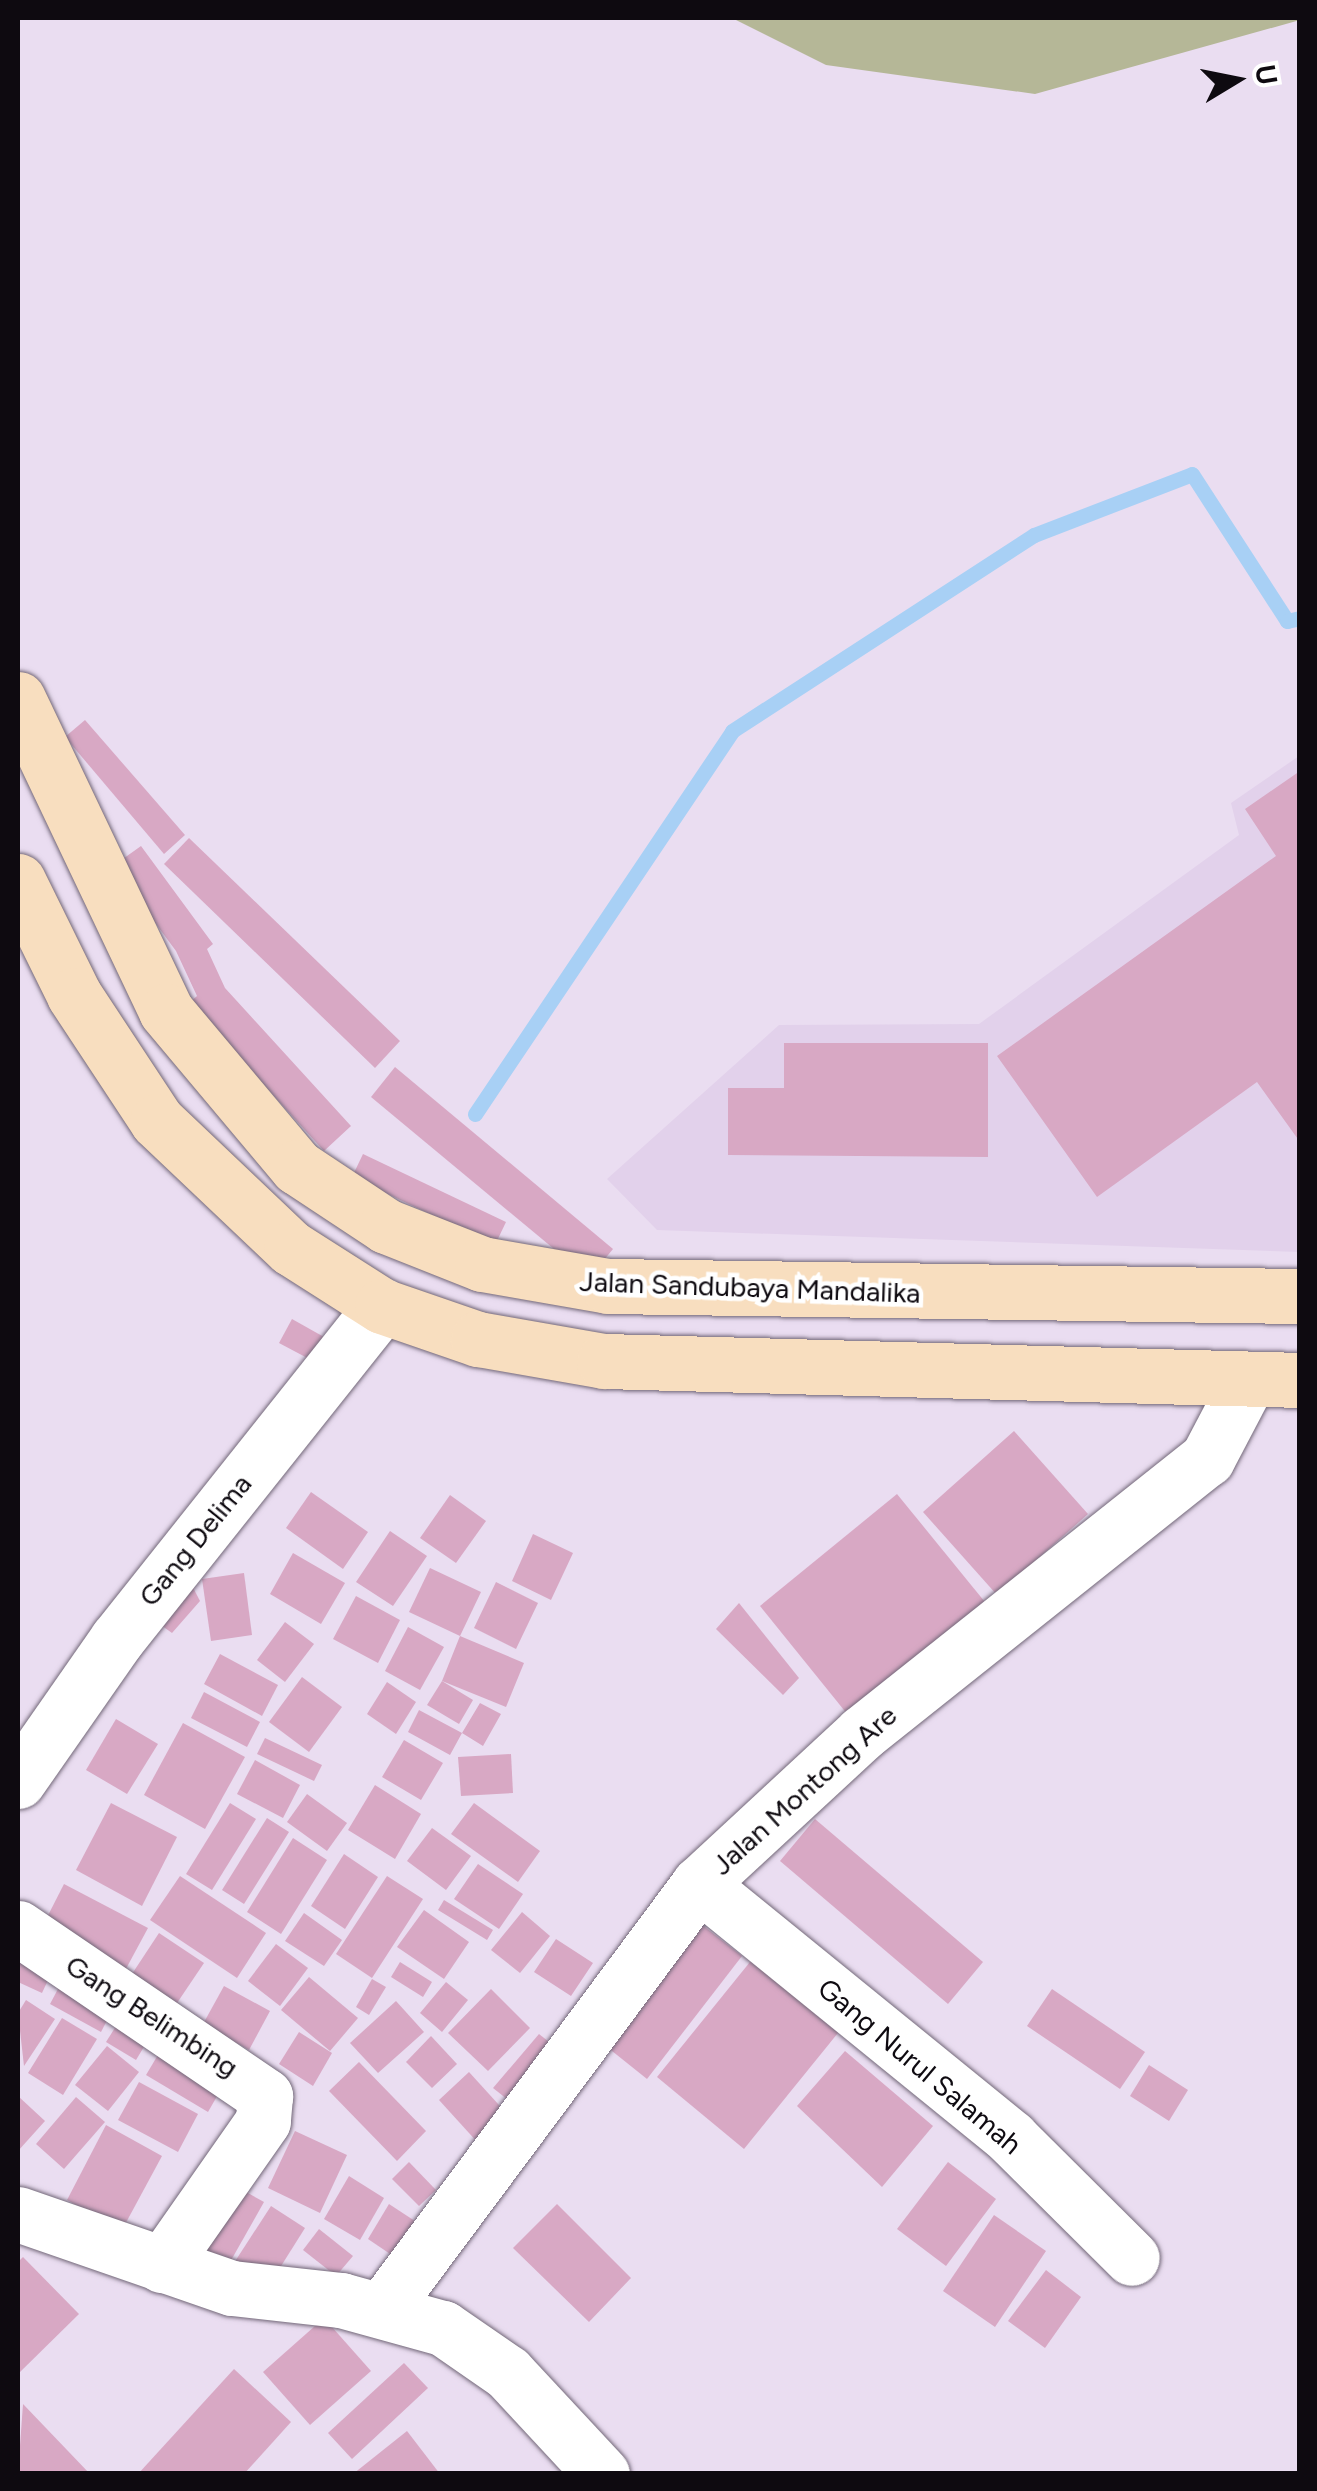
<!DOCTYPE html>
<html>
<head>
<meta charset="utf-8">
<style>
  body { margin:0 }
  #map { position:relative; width:1317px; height:2491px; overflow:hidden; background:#eaddf1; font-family:Figtree,sans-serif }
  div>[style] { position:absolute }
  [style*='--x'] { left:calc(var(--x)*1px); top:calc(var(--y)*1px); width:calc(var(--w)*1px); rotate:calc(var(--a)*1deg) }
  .built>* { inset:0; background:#e2d1eb }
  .green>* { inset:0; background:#b5b797 }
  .stream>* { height:15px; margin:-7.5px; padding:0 7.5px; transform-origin:7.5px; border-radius:7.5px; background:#a8d0f5 }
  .building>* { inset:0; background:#d8a8c4 }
  .roads { filter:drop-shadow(0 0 2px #726778) drop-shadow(0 0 2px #726778) }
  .minor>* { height:55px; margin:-27.5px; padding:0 27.5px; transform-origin:27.5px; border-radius:27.5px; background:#fff }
  .major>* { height:55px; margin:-27.5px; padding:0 27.5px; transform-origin:27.5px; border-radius:27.5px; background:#f8debf }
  span { translate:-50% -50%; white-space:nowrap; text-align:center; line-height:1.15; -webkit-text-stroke:9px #fff; paint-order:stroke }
  .street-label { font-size:28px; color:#0e0a10 }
  .frame { position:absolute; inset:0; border:20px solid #0e0a10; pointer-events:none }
  .north { position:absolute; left:1187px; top:30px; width:100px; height:100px; -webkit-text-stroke:8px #fff; paint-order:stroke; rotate:80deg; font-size:28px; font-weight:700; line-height:40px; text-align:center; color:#0e0a10 }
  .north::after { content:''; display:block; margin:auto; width:35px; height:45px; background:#0e0a10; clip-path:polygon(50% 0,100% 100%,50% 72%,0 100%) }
</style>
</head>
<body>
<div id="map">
  <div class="built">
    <div style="clip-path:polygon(1299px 756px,1299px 1252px,657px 1230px,607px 1179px,779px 1025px,979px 1024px,1239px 835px,1231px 803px)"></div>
  </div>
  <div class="green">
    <div style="clip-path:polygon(732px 18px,1299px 18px,1300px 20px,1035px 94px,826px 65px)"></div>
  </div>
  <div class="stream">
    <div style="--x:475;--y:1114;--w:461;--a:-56.1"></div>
    <div style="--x:732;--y:731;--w:360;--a:-33"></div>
    <div style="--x:1034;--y:535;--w:169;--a:-21.1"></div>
    <div style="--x:1192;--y:474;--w:175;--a:57.1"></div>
    <div style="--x:1287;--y:621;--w:13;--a:-13"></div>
  </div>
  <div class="building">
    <div style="clip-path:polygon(85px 720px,185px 835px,164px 854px,65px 737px)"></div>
    <div style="clip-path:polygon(1300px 771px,1300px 1142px,1257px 1082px,1097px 1197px,997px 1056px,1276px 856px,1245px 809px)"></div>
    <div style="clip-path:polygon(189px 838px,400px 1041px,375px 1068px,164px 864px)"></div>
    <div style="clip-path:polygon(141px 846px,213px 944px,207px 949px,225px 988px,351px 1126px,324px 1151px,189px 1003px,197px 996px,176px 951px,113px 866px)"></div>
    <div style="clip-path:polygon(784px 1043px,988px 1043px,988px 1157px,728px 1155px,728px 1088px,784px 1088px)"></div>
    <div style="clip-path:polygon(395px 1067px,613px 1249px,589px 1278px,371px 1097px)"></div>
    <div style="clip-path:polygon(363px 1154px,506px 1222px,495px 1245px,352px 1177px)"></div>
    <div style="clip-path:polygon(292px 1319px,340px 1346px,328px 1369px,279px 1343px)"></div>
    <div style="clip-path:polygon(1014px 1431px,1088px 1514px,997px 1595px,923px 1512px)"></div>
    <div style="clip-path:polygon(311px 1492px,368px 1532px,343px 1569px,286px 1528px)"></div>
    <div style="clip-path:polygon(897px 1494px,989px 1607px,852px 1720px,760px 1606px)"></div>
    <div style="clip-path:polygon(450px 1495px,486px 1521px,456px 1563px,420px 1538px)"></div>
    <div style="clip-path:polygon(390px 1531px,427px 1556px,393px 1606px,356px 1582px)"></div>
    <div style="clip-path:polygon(533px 1534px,573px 1553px,551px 1600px,512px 1581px)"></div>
    <div style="clip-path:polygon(293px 1553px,345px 1583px,321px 1624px,270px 1594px)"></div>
    <div style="clip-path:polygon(430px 1568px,481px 1592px,460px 1636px,409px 1612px)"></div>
    <div style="clip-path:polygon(244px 1573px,252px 1635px,211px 1641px,202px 1579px)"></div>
    <div style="clip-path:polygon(187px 1576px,200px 1601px,172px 1633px,147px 1615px)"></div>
    <div style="clip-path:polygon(496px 1582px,538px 1603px,516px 1649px,474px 1628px)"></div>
    <div style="clip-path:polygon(356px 1596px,400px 1620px,378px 1663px,333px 1639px)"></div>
    <div style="clip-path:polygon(739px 1603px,799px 1678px,783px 1695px,716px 1629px)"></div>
    <div style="clip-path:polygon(285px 1622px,314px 1644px,285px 1682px,257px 1660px)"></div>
    <div style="clip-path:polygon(408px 1627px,444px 1647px,420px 1690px,385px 1671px)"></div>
    <div style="clip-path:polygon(460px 1636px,524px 1663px,506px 1707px,442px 1681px)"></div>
    <div style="clip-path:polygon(220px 1654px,278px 1685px,262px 1716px,204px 1684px)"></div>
    <div style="clip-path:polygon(302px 1677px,342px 1707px,309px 1752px,269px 1722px)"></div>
    <div style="clip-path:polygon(442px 1681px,473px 1700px,459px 1724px,427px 1705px)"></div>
    <div style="clip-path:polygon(387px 1682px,416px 1702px,396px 1734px,367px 1714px)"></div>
    <div style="clip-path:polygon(204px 1692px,260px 1722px,247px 1747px,191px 1718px)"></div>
    <div style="clip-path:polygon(480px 1703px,501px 1714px,483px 1746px,462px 1733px,450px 1755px,408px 1732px,419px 1710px,462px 1733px)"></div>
    <div style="clip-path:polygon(116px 1719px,158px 1744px,127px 1794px,86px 1770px)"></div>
    <div style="clip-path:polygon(183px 1723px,245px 1757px,205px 1829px,144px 1795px)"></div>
    <div style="clip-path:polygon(265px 1738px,322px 1765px,314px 1781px,257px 1754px)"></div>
    <div style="clip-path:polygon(404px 1740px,443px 1763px,421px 1800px,382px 1777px)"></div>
    <div style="clip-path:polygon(511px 1754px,513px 1793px,461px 1796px,458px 1757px)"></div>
    <div style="clip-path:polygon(255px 1760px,300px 1785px,283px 1818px,237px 1794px)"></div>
    <div style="clip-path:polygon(375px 1785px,421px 1814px,395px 1859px,348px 1830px)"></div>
    <div style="clip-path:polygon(307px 1794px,347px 1823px,327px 1851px,287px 1822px)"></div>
    <div style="clip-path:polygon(111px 1803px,177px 1837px,142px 1906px,76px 1870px)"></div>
    <div style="clip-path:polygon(230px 1803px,256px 1819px,212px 1890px,186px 1874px)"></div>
    <div style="clip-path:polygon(474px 1803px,540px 1851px,518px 1882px,451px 1834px)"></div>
    <div style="clip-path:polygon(267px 1818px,289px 1832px,244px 1904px,222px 1890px)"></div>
    <div style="clip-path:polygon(815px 1819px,983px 1962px,948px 2004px,780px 1861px)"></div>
    <div style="clip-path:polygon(432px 1828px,471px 1856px,446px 1890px,407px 1861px)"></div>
    <div style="clip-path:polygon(293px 1838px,327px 1860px,281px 1934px,247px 1912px)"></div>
    <div style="clip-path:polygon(344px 1854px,378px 1877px,345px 1929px,311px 1906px)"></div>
    <div style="clip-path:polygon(478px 1864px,523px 1894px,499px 1929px,454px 1899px)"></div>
    <div style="clip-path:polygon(180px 1876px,266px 1933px,237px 1978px,150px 1920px)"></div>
    <div style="clip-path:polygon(387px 1876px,423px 1899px,372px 1978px,336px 1954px)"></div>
    <div style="clip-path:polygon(64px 1884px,148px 1928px,121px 1978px,38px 1935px)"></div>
    <div style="clip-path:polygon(444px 1900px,493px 1930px,487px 1940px,438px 1910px)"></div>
    <div style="clip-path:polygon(424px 1910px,469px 1942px,444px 1979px,397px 1947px)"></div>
    <div style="clip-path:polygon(522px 1912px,550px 1936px,520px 1973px,491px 1950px)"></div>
    <div style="clip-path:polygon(304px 1913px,342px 1940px,324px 1966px,285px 1941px)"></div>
    <div style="clip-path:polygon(701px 1924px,742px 1956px,647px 2079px,607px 2047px)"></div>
    <div style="clip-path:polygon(159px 1933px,204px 1963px,173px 2009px,128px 1980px)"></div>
    <div style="clip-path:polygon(556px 1939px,593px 1963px,571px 1996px,534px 1972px)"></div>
    <div style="clip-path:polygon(276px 1944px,308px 1968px,280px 2006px,248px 1981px)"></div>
    <div style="clip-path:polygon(18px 1945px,56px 1963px,42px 1993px,18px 1982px)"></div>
    <div style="clip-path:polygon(754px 1957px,842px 2028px,744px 2149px,657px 2077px)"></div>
    <div style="clip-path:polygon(400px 1962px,432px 1982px,423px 1997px,391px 1977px)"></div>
    <div style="clip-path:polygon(66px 1974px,117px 2001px,101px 2032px,50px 2004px)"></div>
    <div style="clip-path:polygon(309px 1977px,358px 2018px,330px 2051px,281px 2010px)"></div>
    <div style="clip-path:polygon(372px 1979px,386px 1987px,369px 2015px,356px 2007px)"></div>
    <div style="clip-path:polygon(446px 1982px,468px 2000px,442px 2032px,420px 2013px)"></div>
    <div style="clip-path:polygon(224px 1986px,270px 2011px,249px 2050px,203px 2024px)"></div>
    <div style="clip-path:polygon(491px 1989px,530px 2028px,488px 2071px,448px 2033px)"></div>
    <div style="clip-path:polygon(1052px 1989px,1145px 2052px,1120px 2089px,1027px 2026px)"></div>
    <div style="clip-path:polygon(26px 2000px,55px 2019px,24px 2066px,18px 2013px)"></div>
    <div style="clip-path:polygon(396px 2001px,424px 2032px,378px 2073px,350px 2043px)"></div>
    <div style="clip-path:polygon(130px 2004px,159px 2022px,136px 2060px,106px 2042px)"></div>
    <div style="clip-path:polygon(62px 2018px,97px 2039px,63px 2095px,28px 2073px)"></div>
    <div style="clip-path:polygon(299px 2032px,332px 2053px,313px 2086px,279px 2064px)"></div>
    <div style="clip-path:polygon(171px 2033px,232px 2070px,208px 2112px,146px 2075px)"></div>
    <div style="clip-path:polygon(539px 2034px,563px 2053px,518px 2108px,493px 2088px)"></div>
    <div style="clip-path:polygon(431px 2036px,457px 2064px,432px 2088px,406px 2062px)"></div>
    <div style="clip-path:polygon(107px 2046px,139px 2072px,108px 2111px,75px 2085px)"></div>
    <div style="clip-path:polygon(845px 2051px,933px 2126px,882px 2187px,797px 2106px)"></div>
    <div style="clip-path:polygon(359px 2062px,426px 2131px,397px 2161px,329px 2091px)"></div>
    <div style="clip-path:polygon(1149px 2065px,1188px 2090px,1169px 2121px,1130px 2096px)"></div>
    <div style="clip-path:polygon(469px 2072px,509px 2116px,479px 2144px,439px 2100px)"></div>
    <div style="clip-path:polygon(139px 2082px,198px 2114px,178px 2152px,118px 2120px)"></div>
    <div style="clip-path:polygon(18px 2096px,45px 2121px,18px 2151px)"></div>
    <div style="clip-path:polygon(76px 2097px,105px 2122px,64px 2169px,36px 2144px)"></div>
    <div style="clip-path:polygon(106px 2125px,162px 2156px,122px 2230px,67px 2200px)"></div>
    <div style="clip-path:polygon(295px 2131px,347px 2155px,320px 2213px,268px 2188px)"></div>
    <div style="clip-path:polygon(409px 2162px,436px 2190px,419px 2206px,392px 2179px)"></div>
    <div style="clip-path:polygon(948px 2162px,996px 2199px,946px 2266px,897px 2229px)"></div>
    <div style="clip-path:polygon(349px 2176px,384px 2198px,360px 2240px,324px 2219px)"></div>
    <div style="clip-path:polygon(230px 2183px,264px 2202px,221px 2278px,187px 2259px)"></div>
    <div style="clip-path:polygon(389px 2204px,421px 2225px,399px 2260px,368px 2239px)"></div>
    <div style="clip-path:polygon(557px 2204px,631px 2278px,589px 2322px,513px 2248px)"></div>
    <div style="clip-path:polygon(271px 2206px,305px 2228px,266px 2290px,232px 2266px)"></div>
    <div style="clip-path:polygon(994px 2215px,1046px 2251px,995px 2327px,943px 2291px)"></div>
    <div style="clip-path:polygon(319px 2229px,353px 2256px,336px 2276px,303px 2250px)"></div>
    <div style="clip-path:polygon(23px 2257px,79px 2314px,18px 2374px,18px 2262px)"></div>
    <div style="clip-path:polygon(1046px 2270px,1081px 2297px,1045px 2348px,1008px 2321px)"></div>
    <div style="clip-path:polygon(324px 2318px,371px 2371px,310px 2425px,263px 2372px)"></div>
    <div style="clip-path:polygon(404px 2363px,428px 2388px,352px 2459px,328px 2433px)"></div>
    <div style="clip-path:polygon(234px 2369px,291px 2422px,244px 2474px,138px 2474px)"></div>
    <div style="clip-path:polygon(23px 2404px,90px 2474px,18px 2474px)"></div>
    <div style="clip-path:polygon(407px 2431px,440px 2474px,353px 2474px)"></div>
  </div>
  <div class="roads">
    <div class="minor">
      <div style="--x:18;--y:1781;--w:173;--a:-55.1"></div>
      <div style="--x:117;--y:1639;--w:426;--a:-51.5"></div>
      <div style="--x:699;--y:1884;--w:402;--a:39.1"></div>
      <div style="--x:1011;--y:2138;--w:170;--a:44.8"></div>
      <div style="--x:18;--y:1928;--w:299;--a:34.2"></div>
      <div style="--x:265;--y:2096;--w:25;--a:95"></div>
      <div style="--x:263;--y:2121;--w:176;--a:125"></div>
      <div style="--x:18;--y:2214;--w:226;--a:19.1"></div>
      <div style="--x:232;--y:2288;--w:110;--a:6.3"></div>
      <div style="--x:341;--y:2300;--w:106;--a:15.4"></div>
      <div style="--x:443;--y:2328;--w:79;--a:34.7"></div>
      <div style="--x:508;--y:2373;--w:138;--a:47.1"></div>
      <div style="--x:382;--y:2310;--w:531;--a:-53.35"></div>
      <div style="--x:699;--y:1884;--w:222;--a:-42.8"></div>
      <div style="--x:862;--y:1733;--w:441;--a:-38.5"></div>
      <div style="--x:1207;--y:1459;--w:90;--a:-62.3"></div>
    </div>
    <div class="major">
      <div style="--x:18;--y:699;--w:345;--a:64.6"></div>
      <div style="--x:166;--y:1011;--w:204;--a:50"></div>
      <div style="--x:297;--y:1167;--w:107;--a:33.5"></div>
      <div style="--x:386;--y:1226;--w:103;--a:21.6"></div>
      <div style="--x:482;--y:1264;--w:128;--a:9.9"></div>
      <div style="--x:608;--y:1286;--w:692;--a:0.83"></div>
      <div style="--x:18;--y:881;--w:127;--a:63.8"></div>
      <div style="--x:74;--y:995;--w:151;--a:56.6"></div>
      <div style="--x:157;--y:1121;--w:185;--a:43.5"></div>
      <div style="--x:291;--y:1248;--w:108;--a:32.5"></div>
      <div style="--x:382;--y:1306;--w:102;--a:19"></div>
      <div style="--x:478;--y:1339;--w:128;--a:9.9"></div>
      <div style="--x:604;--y:1361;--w:696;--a:1.56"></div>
    </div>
  </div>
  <div class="street-label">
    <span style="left:750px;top:1287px;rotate:2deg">Jalan Sandubaya Mandalika</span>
    <span style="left:195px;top:1540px;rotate:-51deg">Gang Delima</span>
    <span style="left:804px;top:1790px;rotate:-42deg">Jalan Montong Are</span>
    <span style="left:152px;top:2016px;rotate:33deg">Gang Belimbing</span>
    <span style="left:920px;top:2066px;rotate:40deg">Gang Nurul Salamah</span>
  </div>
  <div class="frame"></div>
  <div class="north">U</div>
</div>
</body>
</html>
